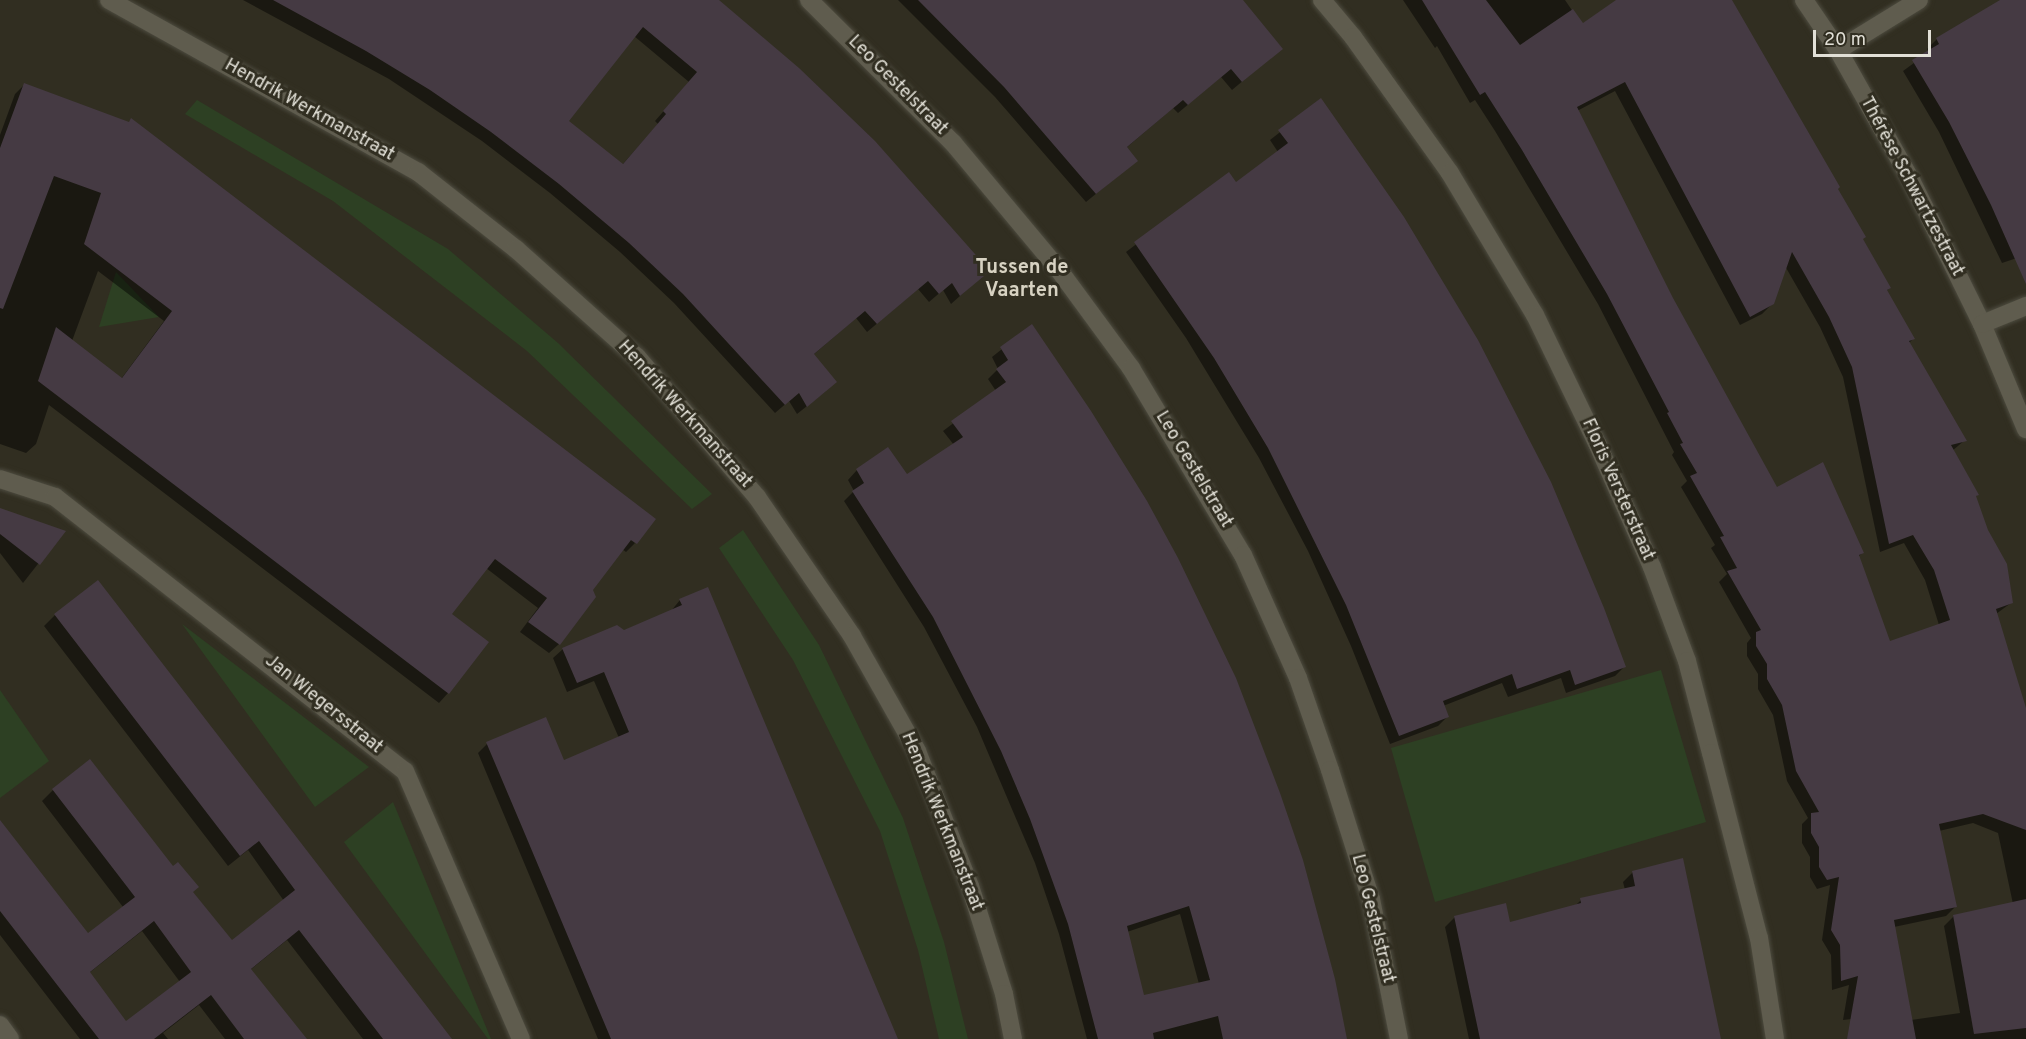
<!DOCTYPE html>
<html>
<head>
<meta charset="utf-8">
<style>
  body { margin:0 }
  #map { position:relative; width:2026px; height:1039px; overflow:hidden; background:#312e21; font-family:Overpass,sans-serif }
  div>[style] { position:absolute }
  [style*='--x'] { left:calc(var(--x)*1px); top:calc(var(--y)*1px); width:calc(var(--w)*1px); rotate:calc(var(--a)*1deg) }
  .green>* { inset:0; background:#2d4023 }
  .shadow>* { inset:0; background:#0007 }
  .building>* { inset:0; background:#453a43 }
  .roads { filter:drop-shadow(0 0 2px #4d4b3f) drop-shadow(0 0 2px #4d4b3f) }
  .street>* { height:18px; margin:-9px; padding:0 9px; transform-origin:9px; border-radius:9px; background:#5f5c4e }
  span { translate:-50% -50%; white-space:nowrap; text-align:center; line-height:1.15; -webkit-text-stroke:6px #312e21; paint-order:stroke }
  .street-label { font-size:18px; color:#e2e0d7 }
  .neighbourhood-label { font-size:20px; color:#d7d2c2; font-weight:700 }
  .scale { position:absolute; left:1813px; top:30px; width:118px; height:27px; box-sizing:border-box; border:3px solid #e2e0d7; border-top:0; padding-left:8px; font-size:18px; line-height:21px; white-space:nowrap; color:#e2e0d7; -webkit-text-stroke:4px #312e21; paint-order:stroke }
</style>
</head>
<body>
<div id="map">
  <div class="green">
    <div style="clip-path:polygon(197px 100px,448px 249px,558px 343px,712px 494px,692px 509px,527px 351px,333px 201px,185px 114px)"></div>
    <div style="clip-path:polygon(116px 272px,159px 317px,99px 327px)"></div>
    <div style="clip-path:polygon(743px 530px,819px 645px,903px 818px,944px 942px,968px 1039px,939px 1039px,918px 950px,880px 831px,793px 660px,719px 548px)"></div>
    <div style="clip-path:polygon(182px 624px,369px 767px,315px 807px)"></div>
    <div style="clip-path:polygon(1661px 670px,1706px 822px,1435px 902px,1391px 748px)"></div>
    <div style="clip-path:polygon(0 690px,49px 761px,0 798px)"></div>
    <div style="clip-path:polygon(393px 802px,491px 1039px,488px 1039px,344px 842px)"></div>
  </div>
  <div class="shadow">
    <div style="clip-path:polygon(evenodd,243px 0,714px 0,988px 271px,951px 304px,943px 290px,929px 302px,918px 289px,867px 332px,856px 318px,813px 355px,826px 391px,797px 414px,789px 401px,775px 413px,674px 303px,620px 252px,550px 193px,482px 141px,389px 79px,243px 0,634px 36px,689px 82px,655px 121px,658px 124px,622px 165px,567px 122px,634px 36px)"></div>
    <div style="clip-path:polygon(898px 0,1239px 0,1281px 49px,1232px 90px,1221px 77px,1178px 113px,1173px 108px,1126px 148px,1136px 161px,1086px 202px,995px 97px)"></div>
    <div style="clip-path:polygon(evenodd,1403px 0,1565px 0,1582px 25px,1619px 0,1728px 0,1890px 288px,1886px 291px,1913px 339px,1909px 343px,1965px 440px,1952px 451px,1977px 495px,1975px 497px,2011px 603px,1996px 614px,2026px 716px,2026px 1039px,1857px 1039px,1869px 1017px,1843px 1020px,1849px 985px,1832px 990px,1831px 955px,1822px 940px,1830px 885px,1817px 889px,1810px 877px,1810px 857px,1802px 843px,1802px 824px,1808px 818px,1787px 781px,1773px 715px,1758px 689px,1758px 674px,1747px 656px,1747px 643px,1751px 638px,1719px 582px,1727px 574px,1711px 548px,1715px 545px,1681px 487px,1687px 481px,1672px 455px,1674px 452px,1598px 304px,1495px 131px,1475px 100px,1470px 103px,1437px 46px,1435px 48px,1403px 0,1615px 91px,1740px 325px,1762px 314px,1772px 304px,1785px 266px,1820px 327px,1843px 377px,1880px 552px,1904px 543px,1925px 580px,1939px 625px,1889px 643px,1858px 557px,1862px 553px,1777px 489px,1671px 298px,1577px 111px,1615px 91px,1403px 0,1973px 823px,1998px 833px,2013px 904px,1954px 916px,1944px 926px,1960px 1013px,1911px 1020px,1894px 927px,1946px 916px,1956px 906px,1939px 831px,1973px 823px)"></div>
    <div style="clip-path:polygon(2002px 0,2026px 0,2026px 255px,2002px 263px,1939px 132px,1903px 71px,1929px 52px,1927px 49px,1937px 39px)"></div>
    <div style="clip-path:polygon(evenodd,24px 85px,635px 543px,626px 552px,622px 549px,591px 590px,559px 644px,549px 653px,520px 632px,538px 608px,486px 568px,450px 614px,448px 693px,439px 703px,49px 405px,36px 444px,26px 453px,0 444px,0 135px,15px 94px,24px 85px,98px 271px,164px 321px,121px 379px,72px 341px,98px 271px)"></div>
    <div style="clip-path:polygon(1321px 100px,1624px 667px,1615px 676px,1566px 693px,1561px 678px,1508px 697px,1502px 683px,1443px 706px,1447px 717px,1438px 726px,1390px 744px,1351px 646px,1308px 551px,1259px 458px,1186px 338px,1126px 252px,1228px 174px,1236px 184px,1278px 152px,1270px 140px)"></div>
    <div style="clip-path:polygon(evenodd,1031px 326px,1345px 1039px,1087px 1039px,1059px 934px,1035px 863px,977px 727px,924px 627px,844px 501px,854px 491px,848px 480px,857px 470px,907px 476px,954px 445px,943px 431px,996px 391px,988px 379px,998px 369px,992px 357px,1031px 326px,1180px 914px,1199px 984px,1143px 997px,1127px 932px,1180px 914px)"></div>
    <div style="clip-path:polygon(0 512px,63px 532px,23px 583px,0 553px)"></div>
    <div style="clip-path:polygon(680px 600px,896px 1039px,598px 1039px,478px 753px,487px 744px,563px 761px,619px 738px,594px 681px,567px 692px,553px 658px,563px 649px,623px 631px,671px 611px)"></div>
    <div style="clip-path:polygon(evenodd,55px 615px,451px 1039px,363px 1039px,287px 940px,250px 970px,305px 1039px,225px 1039px,199px 1005px,163px 1033px,168px 1039px,80px 1039px,0 935px,0 822px,88px 935px,123px 907px,42px 801px,53px 790px,192px 893px,231px 942px,284px 901px,248px 850px,228px 866px,44px 626px,55px 615px,142px 931px,180px 982px,125px 1023px,89px 973px,142px 931px)"></div>
    <div style="clip-path:polygon(1682px 860px,1719px 1039px,1469px 1039px,1445px 927px,1455px 917px,1509px 923px,1574px 907px,1581px 900px,1625px 890px,1623px 882px,1633px 872px)"></div>
  </div>
  <div class="building">
    <div style="clip-path:polygon(evenodd,273px 0,719px 0,799px 68px,875px 141px,990px 271px,960px 296px,952px 283px,939px 294px,928px 281px,877px 324px,865px 311px,814px 354px,837px 382px,807px 407px,799px 393px,785px 405px,683px 294px,629px 243px,559px 184px,491px 132px,430px 90px,366px 51px,273px 0,643px 27px,697px 72px,663px 111px,666px 114px,623px 164px,569px 121px,643px 27px)"></div>
    <div style="clip-path:polygon(918px 0,1243px 0,1283px 49px,1242px 82px,1231px 69px,1188px 105px,1183px 100px,1127px 147px,1138px 161px,1096px 194px,1004px 87px)"></div>
    <div style="clip-path:polygon(evenodd,1422px 0,1486px 0,1520px 45px,1573px 9px,1583px 23px,1616px 0,1732px 0,1840px 187px,1838px 189px,1866px 237px,1863px 239px,1891px 288px,1887px 290px,1915px 339px,1909px 341px,1967px 441px,1951px 445px,1979px 495px,1976px 496px,1988px 530px,2007px 564px,2013px 603px,1996px 609px,2026px 708px,2026px 830px,1983px 814px,1939px 824px,1957px 907px,1894px 920px,1916px 1039px,1847px 1039px,1858px 976px,1841px 981px,1840px 945px,1831px 930px,1839px 877px,1827px 880px,1819px 867px,1819px 847px,1811px 833px,1811px 813px,1819px 812px,1796px 771px,1782px 705px,1767px 679px,1767px 664px,1756px 646px,1756px 632px,1761px 630px,1727px 571px,1737px 568px,1720px 537px,1724px 536px,1690px 476px,1697px 473px,1680px 444px,1683px 443px,1667px 413px,1669px 412px,1607px 294px,1522px 150px,1485px 92px,1480px 95px,1422px 0,1625px 82px,1750px 317px,1774px 304px,1792px 252px,1829px 317px,1852px 367px,1889px 544px,1913px 535px,1934px 570px,1950px 620px,1890px 641px,1859px 555px,1864px 553px,1823px 462px,1777px 487px,1673px 298px,1577px 107px,1625px 82px)"></div>
    <div style="clip-path:polygon(2000px 0,2026px 0,2026px 284px,1991px 205px,1949px 122px,1912px 60px,1939px 44px,1936px 38px)"></div>
    <div style="clip-path:polygon(24px 83px,129px 122px,131px 118px,656px 519px,637px 544px,631px 540px,593px 590px,596px 597px,560px 645px,528px 622px,547px 598px,495px 559px,452px 614px,489px 642px,449px 694px,38px 381px,56px 327px,122px 378px,172px 311px,84px 244px,101px 193px,54px 176px,3px 309px,0 308px,0 148px)"></div>
    <div style="clip-path:polygon(1321px 98px,1404px 217px,1478px 340px,1551px 482px,1604px 608px,1626px 667px,1575px 685px,1570px 670px,1517px 689px,1512px 674px,1443px 701px,1449px 717px,1399px 736px,1346px 605px,1268px 448px,1214px 358px,1134px 242px,1229px 172px,1236px 182px,1288px 143px,1278px 130px)"></div>
    <div style="clip-path:polygon(evenodd,1032px 324px,1091px 411px,1147px 501px,1178px 558px,1236px 678px,1280px 793px,1303px 860px,1335px 979px,1347px 1039px,1223px 1039px,1218px 1016px,1153px 1033px,1154px 1039px,1098px 1039px,1068px 924px,1030px 819px,1001px 751px,933px 617px,852px 491px,864px 483px,856px 469px,888px 447px,907px 474px,963px 437px,951px 421px,1006px 382px,996px 369px,1008px 360px,1000px 347px,1032px 324px,1189px 906px,1210px 980px,1144px 995px,1127px 926px,1189px 906px)"></div>
    <div style="clip-path:polygon(0 508px,66px 531px,40px 565px,0 534px)"></div>
    <div style="clip-path:polygon(evenodd,98px 580px,254px 782px,452px 1039px,383px 1039px,299px 930px,251px 969px,307px 1039px,244px 1039px,211px 995px,154px 1039px,99px 1039px,0 911px,0 820px,88px 933px,135px 897px,52px 789px,90px 759px,173px 866px,178px 862px,199px 887px,193px 892px,232px 940px,295px 890px,259px 841px,240px 856px,54px 614px,98px 580px,154px 921px,191px 972px,126px 1021px,90px 972px,154px 921px)"></div>
    <div style="clip-path:polygon(708px 587px,746px 678px,898px 1039px,611px 1039px,522px 827px,486px 742px,546px 717px,564px 760px,629px 732px,604px 672px,577px 683px,562px 648px,617px 625px,624px 630px,682px 605px,679px 599px)"></div>
    <div style="clip-path:polygon(1683px 858px,1721px 1039px,1480px 1039px,1454px 916px,1506px 903px,1510px 922px,1581px 903px,1580px 898px,1635px 886px,1632px 871px)"></div>
    <div style="clip-path:polygon(2026px 899px,2026px 1028px,1974px 1034px,1953px 915px)"></div>
  </div>
  <div class="roads">
    <div class="street">
      <div style="--x:109;--y:0;--w:354;--a:29.1"></div>
      <div style="--x:418;--y:172;--w:125;--a:38.2"></div>
      <div style="--x:516;--y:249;--w:162;--a:41.8"></div>
      <div style="--x:637;--y:357;--w:184;--a:49.4"></div>
      <div style="--x:757;--y:497;--w:168;--a:55.6"></div>
      <div style="--x:852;--y:636;--w:132;--a:60.5"></div>
      <div style="--x:917;--y:751;--w:145;--a:68.6"></div>
      <div style="--x:970;--y:886;--w:113;--a:72.5"></div>
      <div style="--x:1004;--y:994;--w:46;--a:78.7"></div>
      <div style="--x:809;--y:0;--w:203;--a:44.8"></div>
      <div style="--x:953;--y:143;--w:160;--a:50.1"></div>
      <div style="--x:1056;--y:266;--w:127;--a:53.7"></div>
      <div style="--x:1131;--y:368;--w:218;--a:59.1"></div>
      <div style="--x:1243;--y:555;--w:135;--a:65.9"></div>
      <div style="--x:1298;--y:678;--w:97;--a:70.8"></div>
      <div style="--x:1330;--y:770;--w:135;--a:72.4"></div>
      <div style="--x:1371;--y:899;--w:143;--a:78.7"></div>
      <div style="--x:1322;--y:0;--w:48;--a:50"></div>
      <div style="--x:1353;--y:37;--w:167;--a:54.5"></div>
      <div style="--x:1450;--y:173;--w:165;--a:59.1"></div>
      <div style="--x:1535;--y:315;--w:142;--a:64.2"></div>
      <div style="--x:1597;--y:443;--w:136;--a:66.1"></div>
      <div style="--x:1652;--y:567;--w:100;--a:69.6"></div>
      <div style="--x:1687;--y:661;--w:95;--a:75.4"></div>
      <div style="--x:1711;--y:753;--w:191;--a:75.5"></div>
      <div style="--x:1759;--y:938;--w:102;--a:81"></div>
      <div style="--x:1804;--y:0;--w:60;--a:55.8"></div>
      <div style="--x:1838;--y:50;--w:151;--a:60.7"></div>
      <div style="--x:1912;--y:182;--w:158;--a:63.8"></div>
      <div style="--x:1982;--y:324;--w:114;--a:67.3"></div>
      <div style="--x:1838;--y:50;--w:95;--a:-31.7"></div>
      <div style="--x:1982;--y:324;--w:48;--a:-22.2"></div>
      <div style="--x:0;--y:479;--w:58;--a:18.1"></div>
      <div style="--x:55;--y:497;--w:444;--a:38.1"></div>
      <div style="--x:405;--y:771;--w:292;--a:66.6"></div>
      <div style="--x:0;--y:1025;--w:17;--a:54"></div>
    </div>
  </div>
  <div class="street-label">
    <span style="left:897px;top:86px;rotate:45deg">Leo Gestelstraat</span>
    <span style="left:309px;top:111px;rotate:29deg">Hendrik Werkmanstraat</span>
    <span style="left:1911px;top:187px;rotate:62deg">Thérèse Schwartzestraat</span>
    <span style="left:684px;top:415px;rotate:48deg">Hendrik Werkmanstraat</span>
    <span style="left:1193px;top:470px;rotate:59deg">Leo Gestelstraat</span>
    <span style="left:1617px;top:490px;rotate:66deg">Floris Versterstraat</span>
    <span style="left:323px;top:705px;rotate:39deg">Jan Wiegersstraat</span>
    <span style="left:941px;top:822px;rotate:68deg">Hendrik Werkmanstraat</span>
    <span style="left:1372px;top:919px;rotate:76deg">Leo Gestelstraat</span>
  </div>
  <div class="neighbourhood-label">
    <span style="left:1022px;top:280px">Tussen de<br>Vaarten</span>
  </div>
  <div class="scale">20 m</div>
</div>
</body>
</html>
